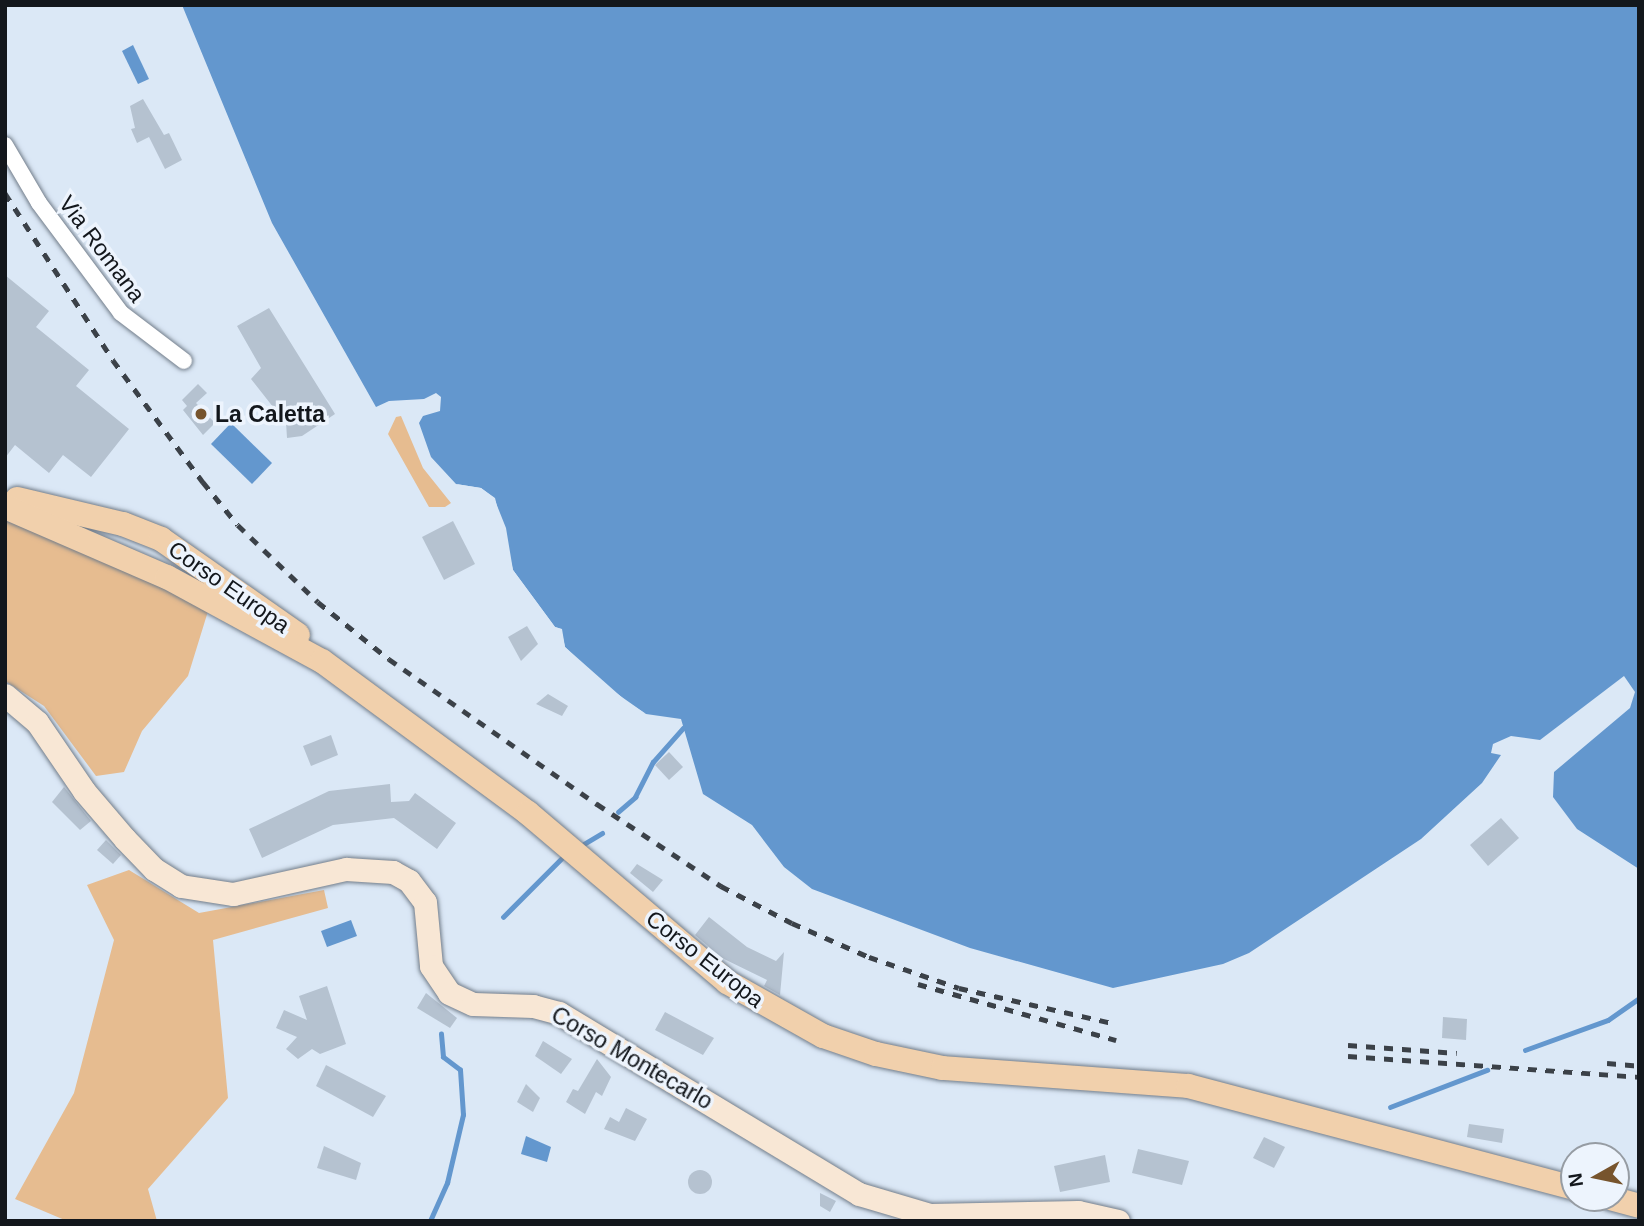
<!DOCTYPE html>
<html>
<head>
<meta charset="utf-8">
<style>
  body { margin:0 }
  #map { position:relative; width:1644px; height:1226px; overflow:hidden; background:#dbe8f6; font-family:Helvetica,sans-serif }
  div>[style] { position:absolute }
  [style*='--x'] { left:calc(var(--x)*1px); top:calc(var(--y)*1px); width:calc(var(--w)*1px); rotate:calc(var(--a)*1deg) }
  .green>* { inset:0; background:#e6bc90 }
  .water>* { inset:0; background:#6397ce }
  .pier>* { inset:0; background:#dbe8f6 }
  .stream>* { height:4.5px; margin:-2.25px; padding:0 2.25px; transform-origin:2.25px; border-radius:2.25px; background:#6397ce }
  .building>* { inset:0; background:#b5c2d0 }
  .round { border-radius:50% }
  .roads { filter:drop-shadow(0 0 2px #727d8a) drop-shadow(0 0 2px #727d8a) }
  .street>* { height:16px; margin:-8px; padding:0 8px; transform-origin:8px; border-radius:8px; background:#fff }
  .secondary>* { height:23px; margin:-11.5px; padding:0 11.5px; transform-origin:11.5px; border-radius:11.5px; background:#f8e7d5 }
  .primary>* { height:24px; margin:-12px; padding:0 12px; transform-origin:12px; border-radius:12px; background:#f1d0ac }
  .rail>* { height:4.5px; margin-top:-2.25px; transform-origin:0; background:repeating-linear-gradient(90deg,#3b4148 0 9px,transparent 0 18px) }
  .dots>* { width:19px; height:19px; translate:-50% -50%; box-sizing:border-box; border:4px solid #edf4fd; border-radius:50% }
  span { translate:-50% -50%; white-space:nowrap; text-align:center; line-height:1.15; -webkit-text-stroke:7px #edf4fd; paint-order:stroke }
  .street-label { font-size:23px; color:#13171c }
  .poi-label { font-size:23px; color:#13171c; font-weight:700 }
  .left { translate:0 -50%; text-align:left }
  .frame { position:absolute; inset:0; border:7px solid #13171c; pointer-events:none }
  .north { position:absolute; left:1560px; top:1142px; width:70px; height:70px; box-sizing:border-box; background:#edf4fd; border:2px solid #969ca3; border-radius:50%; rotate:261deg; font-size:19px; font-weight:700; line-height:28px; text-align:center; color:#13171c }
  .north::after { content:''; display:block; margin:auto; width:24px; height:32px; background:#77542d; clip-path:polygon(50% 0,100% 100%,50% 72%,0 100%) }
</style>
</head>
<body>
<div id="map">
  <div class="green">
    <div style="clip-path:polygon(401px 416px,423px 468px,451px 503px,445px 507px,429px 507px,388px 434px,396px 417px)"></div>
    <div style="clip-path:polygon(5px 518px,209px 608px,188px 676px,142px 731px,124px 772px,96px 776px,44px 706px,5px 681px)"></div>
    <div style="clip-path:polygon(129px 870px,199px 913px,324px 890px,328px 908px,213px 940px,228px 1098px,148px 1189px,157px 1221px,67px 1221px,15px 1199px,74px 1093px,114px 940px,87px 885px)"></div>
  </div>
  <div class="water">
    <div style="clip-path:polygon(182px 5px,1639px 5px,1639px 869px,1577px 829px,1553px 797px,1554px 772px,1630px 708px,1635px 692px,1624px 676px,1540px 740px,1511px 736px,1493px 744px,1491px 753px,1501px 755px,1482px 783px,1421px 839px,1249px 953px,1223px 964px,1113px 988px,970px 948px,812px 889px,784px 867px,752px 825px,703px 794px,681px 719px,646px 714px,626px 701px,565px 647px,561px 629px,555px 627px,513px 570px,495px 498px,481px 488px,456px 484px,431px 457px,419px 423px,423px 416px,440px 411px,441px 397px,436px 393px,424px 399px,389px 401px,376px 407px,272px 223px)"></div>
    <div style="clip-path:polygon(133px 45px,149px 79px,138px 84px,122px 51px)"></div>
    <div style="clip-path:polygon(231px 423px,272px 463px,252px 484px,211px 444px)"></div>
    <div style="clip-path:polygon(351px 920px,357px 936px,327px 947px,321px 931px)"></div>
    <div style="clip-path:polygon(526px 1136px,551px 1147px,547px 1162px,521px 1154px)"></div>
  </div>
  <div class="pier">
    <div style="clip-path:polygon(456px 484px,481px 488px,494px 498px,506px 528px,513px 570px,555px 627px,562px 629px,565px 647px,599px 681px,646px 714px,624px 704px,562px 649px,558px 632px,510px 572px,492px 500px)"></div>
  </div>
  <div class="stream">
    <div style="--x:618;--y:812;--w:23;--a:-41"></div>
    <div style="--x:635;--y:797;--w:39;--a:-63"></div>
    <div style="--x:653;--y:762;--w:45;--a:-48.6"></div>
    <div style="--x:584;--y:844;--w:21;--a:-31"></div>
    <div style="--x:503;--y:917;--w:82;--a:-45"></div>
    <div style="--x:1525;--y:1050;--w:88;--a:-19.9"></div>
    <div style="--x:1608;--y:1020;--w:38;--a:-35"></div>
    <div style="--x:1390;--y:1107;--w:104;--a:-20.9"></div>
    <div style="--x:430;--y:1221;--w:42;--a:-65.9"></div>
    <div style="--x:447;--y:1183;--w:70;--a:-76.8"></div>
    <div style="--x:463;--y:1115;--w:45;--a:-93.8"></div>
    <div style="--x:460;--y:1070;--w:21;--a:-143"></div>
    <div style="--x:443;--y:1057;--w:23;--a:-95"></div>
  </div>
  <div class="building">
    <div style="clip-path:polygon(143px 99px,164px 135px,169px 133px,182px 160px,165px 169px,149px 137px,137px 143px,131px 129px,135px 128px,130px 106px)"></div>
    <div style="clip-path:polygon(5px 275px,49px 311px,36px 327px,89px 370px,76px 386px,129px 429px,91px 477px,63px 455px,49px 473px,15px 445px,5px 458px)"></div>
    <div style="clip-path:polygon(269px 308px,335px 414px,302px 436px,287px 438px,286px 422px,279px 423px,277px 412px,251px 379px,261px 368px,237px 326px)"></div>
    <div style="clip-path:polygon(198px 384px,207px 393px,196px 403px,215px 423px,203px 435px,183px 410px,187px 406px,182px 400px)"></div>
    <div style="clip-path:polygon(453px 521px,475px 564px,444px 580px,422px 537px)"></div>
    <div style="clip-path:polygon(527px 626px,538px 644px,521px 661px,508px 637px)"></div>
    <div style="clip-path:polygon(548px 694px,568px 706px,562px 716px,536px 704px)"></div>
    <div style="clip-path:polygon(331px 735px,338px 755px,311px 766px,303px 746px)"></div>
    <div style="clip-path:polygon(669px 752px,683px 767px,669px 780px,655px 765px)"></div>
    <div style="clip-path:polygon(390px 784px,391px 802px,409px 801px,415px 793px,456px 823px,437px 849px,394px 818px,333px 825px,262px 858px,249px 829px,329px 791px)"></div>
    <div style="clip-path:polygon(64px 787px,91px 821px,80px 830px,52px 802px)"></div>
    <div style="clip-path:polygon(1501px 818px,1519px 838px,1488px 866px,1470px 845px)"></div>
    <div style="clip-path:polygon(106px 840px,121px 855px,113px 864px,97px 850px)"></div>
    <div style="clip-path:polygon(637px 864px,663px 880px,653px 892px,630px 873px)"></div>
    <div style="clip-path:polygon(709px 917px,747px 947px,776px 961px,784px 952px,780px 995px,764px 986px,767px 980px,722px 958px,695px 935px)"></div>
    <div style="clip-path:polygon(327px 986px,346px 1044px,320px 1054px,312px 1049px,298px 1059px,286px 1049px,297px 1037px,276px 1028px,284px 1010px,307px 1020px,299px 996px)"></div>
    <div style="clip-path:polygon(426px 993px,457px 1018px,450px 1028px,417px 1008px)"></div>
    <div style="clip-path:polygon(665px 1012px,714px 1038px,703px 1055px,655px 1030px)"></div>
    <div style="clip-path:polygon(1443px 1017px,1467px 1019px,1466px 1040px,1442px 1038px)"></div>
    <div style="clip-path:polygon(543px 1041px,572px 1059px,561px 1074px,535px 1056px)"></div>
    <div style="clip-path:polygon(597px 1059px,611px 1077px,602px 1096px,596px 1092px,585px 1114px,566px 1102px,573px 1089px,578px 1091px)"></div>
    <div style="clip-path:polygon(326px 1065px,386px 1096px,373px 1117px,316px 1086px)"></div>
    <div style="clip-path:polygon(526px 1084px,540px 1098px,533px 1112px,517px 1102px)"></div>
    <div style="clip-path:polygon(626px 1108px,647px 1119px,635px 1141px,604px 1129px,610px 1117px,619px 1122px)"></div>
    <div style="clip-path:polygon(1469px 1124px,1504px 1129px,1502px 1143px,1467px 1137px)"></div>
    <div style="clip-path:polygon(1264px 1137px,1285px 1147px,1274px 1168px,1253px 1158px)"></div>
    <div style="clip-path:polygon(324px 1146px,361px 1163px,356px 1180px,317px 1168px)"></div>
    <div style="clip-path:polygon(1138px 1149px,1189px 1161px,1182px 1185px,1132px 1173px)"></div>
    <div style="clip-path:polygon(1105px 1155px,1110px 1182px,1060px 1192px,1054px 1166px)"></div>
    <div class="round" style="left:688px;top:1170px;width:24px;height:24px"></div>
    <div style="clip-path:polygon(820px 1193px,836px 1201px,830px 1212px,820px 1206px)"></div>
  </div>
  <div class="roads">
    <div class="street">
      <div style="--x:5;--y:145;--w:67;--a:59.6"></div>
      <div style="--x:39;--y:203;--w:137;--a:53.3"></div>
      <div style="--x:121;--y:313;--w:79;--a:37.3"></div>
    </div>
    <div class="secondary">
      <div style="--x:5;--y:695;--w:42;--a:40.2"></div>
      <div style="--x:37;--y:722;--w:83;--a:55.7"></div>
      <div style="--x:84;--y:791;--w:63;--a:49.5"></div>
      <div style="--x:125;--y:839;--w:42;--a:46"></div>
      <div style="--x:154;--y:869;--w:32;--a:32"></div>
      <div style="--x:181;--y:886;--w:53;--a:8.7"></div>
      <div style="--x:233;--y:894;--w:116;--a:-12.5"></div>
      <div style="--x:346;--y:869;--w:47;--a:3.7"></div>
      <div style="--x:393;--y:872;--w:18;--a:29"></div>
      <div style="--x:409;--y:881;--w:26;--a:53"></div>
      <div style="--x:425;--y:902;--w:64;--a:84.6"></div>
      <div style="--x:431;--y:966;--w:32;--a:56"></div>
      <div style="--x:449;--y:993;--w:26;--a:25"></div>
      <div style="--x:473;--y:1004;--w:60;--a:1.9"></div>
      <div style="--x:533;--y:1006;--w:27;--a:15"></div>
      <div style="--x:559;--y:1013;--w:350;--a:31.1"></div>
      <div style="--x:859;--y:1194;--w:74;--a:16.5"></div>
      <div style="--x:930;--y:1215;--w:148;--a:-1.2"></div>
      <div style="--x:1078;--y:1212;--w:41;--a:12.7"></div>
    </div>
    <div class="primary">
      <div style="--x:17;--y:499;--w:109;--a:13.3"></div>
      <div style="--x:123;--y:524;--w:41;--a:21.5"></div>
      <div style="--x:161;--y:539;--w:167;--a:35"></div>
      <div style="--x:5;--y:507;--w:176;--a:23.4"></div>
      <div style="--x:167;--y:577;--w:176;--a:28.5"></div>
      <div style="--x:322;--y:661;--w:256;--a:36.4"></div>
      <div style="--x:528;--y:813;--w:261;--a:40.3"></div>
      <div style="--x:727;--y:982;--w:110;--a:29.4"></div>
      <div style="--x:823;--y:1036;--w:56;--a:18.8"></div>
      <div style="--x:876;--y:1054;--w:68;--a:11.8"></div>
      <div style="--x:943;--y:1068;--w:246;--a:4.2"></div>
      <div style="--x:1188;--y:1086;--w:399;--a:14.8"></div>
      <div style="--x:1610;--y:1198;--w:30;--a:15"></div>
    </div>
  </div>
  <div class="rail">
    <div style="--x:5;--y:193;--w:199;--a:57.1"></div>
    <div style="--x:113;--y:360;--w:152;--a:53.6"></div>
    <div style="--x:203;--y:482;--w:55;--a:50.9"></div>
    <div style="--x:238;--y:525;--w:111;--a:43.9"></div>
    <div style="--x:318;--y:602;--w:91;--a:38.8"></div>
    <div style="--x:389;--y:659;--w:254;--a:34.9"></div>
    <div style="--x:597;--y:804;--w:149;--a:33.5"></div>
    <div style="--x:721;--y:886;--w:80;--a:27.5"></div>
    <div style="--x:792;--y:923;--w:84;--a:23.8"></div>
    <div style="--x:869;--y:957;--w:95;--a:19"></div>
    <div style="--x:959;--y:988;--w:161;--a:12.9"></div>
    <div style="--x:918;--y:984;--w:206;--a:15.8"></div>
    <div style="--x:1348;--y:1045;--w:109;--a:4.2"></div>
    <div style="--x:1348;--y:1056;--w:292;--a:4.1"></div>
    <div style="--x:1607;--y:1063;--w:32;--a:5"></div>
  </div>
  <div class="dots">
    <div style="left:201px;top:414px;background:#77542d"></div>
  </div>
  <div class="street-label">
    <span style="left:102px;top:249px;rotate:53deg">Via Romana</span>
    <span style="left:229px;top:587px;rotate:35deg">Corso Europa</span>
    <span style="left:705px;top:959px;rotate:38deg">Corso Europa</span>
    <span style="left:632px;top:1058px;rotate:30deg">Corso Montecarlo</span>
  </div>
  <div class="poi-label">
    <span class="left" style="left:215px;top:414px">La Caletta</span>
  </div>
  <div class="frame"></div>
  <div class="north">N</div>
</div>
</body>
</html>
